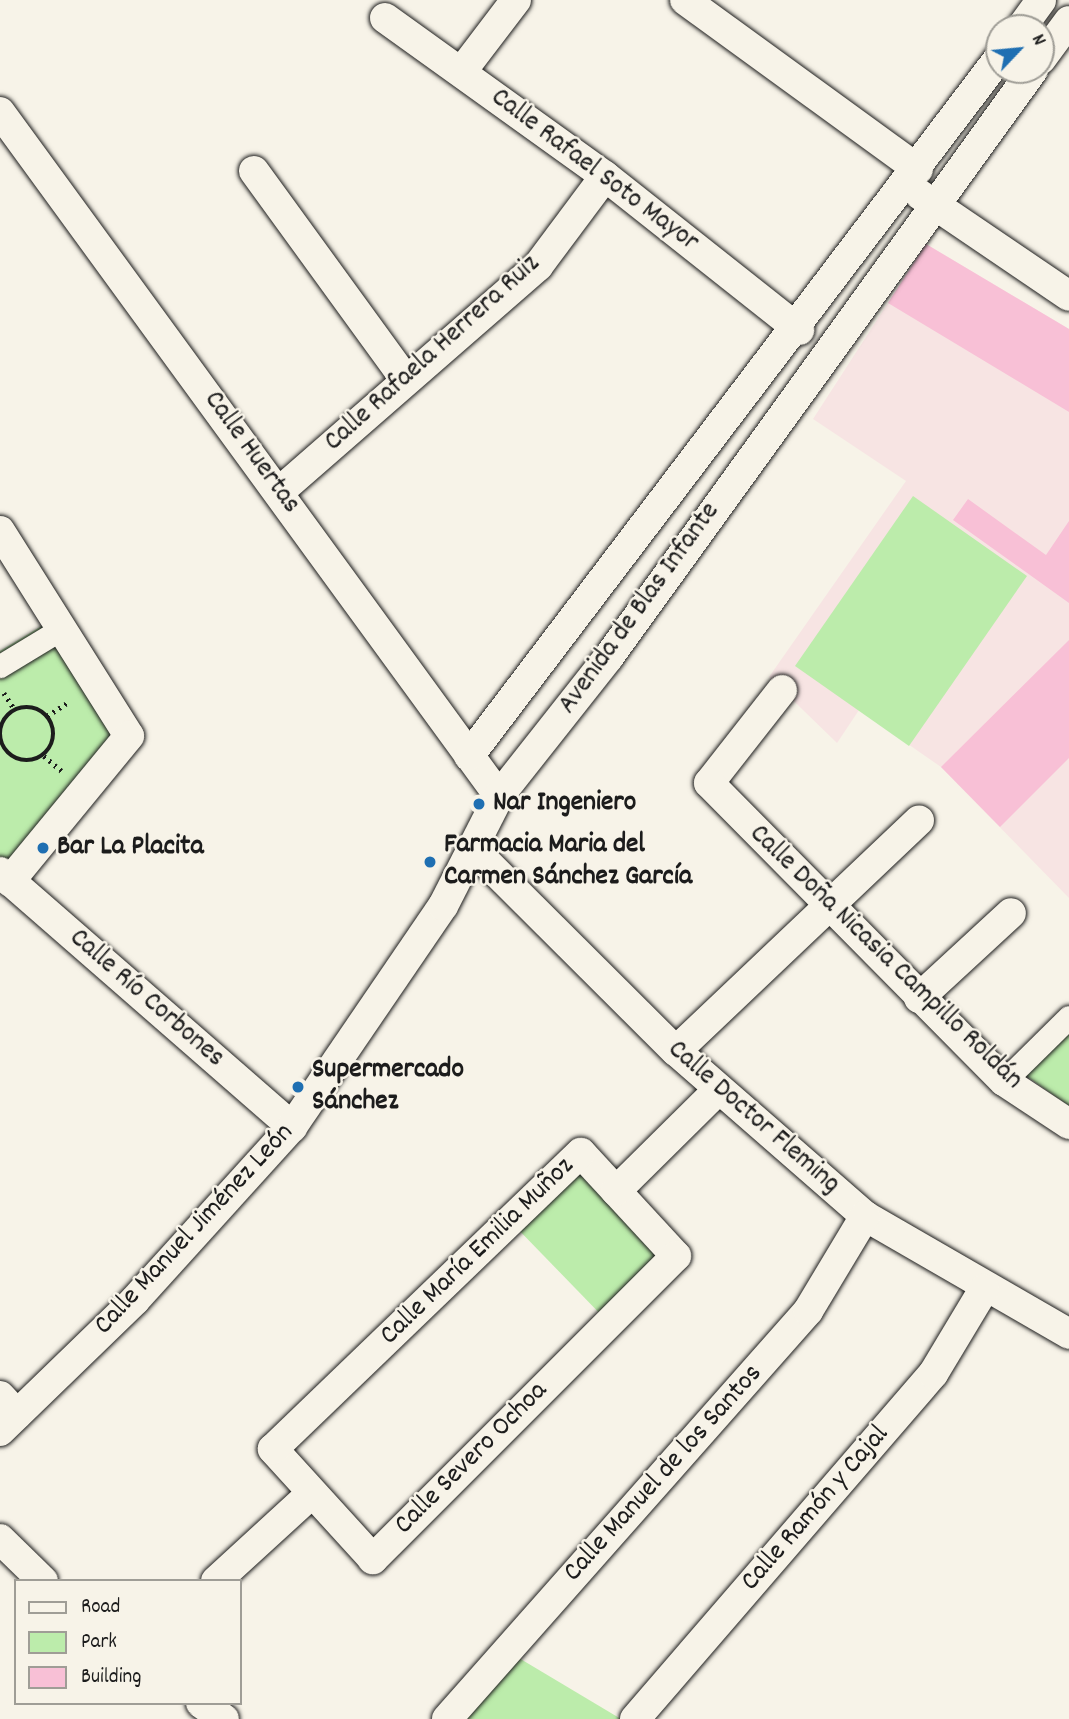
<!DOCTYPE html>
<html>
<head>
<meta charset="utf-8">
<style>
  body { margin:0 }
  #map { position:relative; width:1069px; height:1719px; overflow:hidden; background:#f7f3e8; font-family:Dekko,sans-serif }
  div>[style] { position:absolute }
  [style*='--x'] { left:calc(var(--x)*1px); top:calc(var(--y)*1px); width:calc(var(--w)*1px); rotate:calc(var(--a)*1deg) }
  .built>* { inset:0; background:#f7e4e3 }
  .green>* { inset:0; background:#bcecab }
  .building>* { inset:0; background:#f8c0d6 }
  .path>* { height:4.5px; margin-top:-2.25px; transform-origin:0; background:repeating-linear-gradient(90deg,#1c1c1c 0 2px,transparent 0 7px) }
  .path>.ring { margin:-2.25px; padding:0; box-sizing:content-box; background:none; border:4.5px solid #1c1c1c; border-radius:50% }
  .roads { filter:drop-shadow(0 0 2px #1c1c1c) drop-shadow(0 0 2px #1c1c1c) }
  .pedestrian>* { height:23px; margin:-11.5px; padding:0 11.5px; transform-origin:11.5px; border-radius:11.5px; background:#f7f3e8 }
  .minor>* { height:30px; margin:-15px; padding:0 15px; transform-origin:15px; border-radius:15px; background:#f7f3e8 }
  .dots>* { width:19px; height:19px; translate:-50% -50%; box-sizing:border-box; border:4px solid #f7f3e8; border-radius:50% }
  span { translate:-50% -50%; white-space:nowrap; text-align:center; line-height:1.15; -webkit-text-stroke:5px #f7f3e8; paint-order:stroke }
  .street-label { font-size:28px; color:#1c1c1c }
  .poi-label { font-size:28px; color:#1c1c1c; font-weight:700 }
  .left { translate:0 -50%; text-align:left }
  .legend { position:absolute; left:14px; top:1579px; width:228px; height:126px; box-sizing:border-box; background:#f7f3e8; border:2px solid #9f9d96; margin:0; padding:9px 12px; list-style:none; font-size:21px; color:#1c1c1c }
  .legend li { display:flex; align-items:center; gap:14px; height:35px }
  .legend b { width:35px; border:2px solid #9f9d96 }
  .north { position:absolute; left:985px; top:14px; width:70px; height:70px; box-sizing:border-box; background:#f7f3e8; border:2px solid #9f9d96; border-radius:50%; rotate:64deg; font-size:19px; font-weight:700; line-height:28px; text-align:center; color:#1c1c1c }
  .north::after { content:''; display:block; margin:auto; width:24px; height:32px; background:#1f6fb2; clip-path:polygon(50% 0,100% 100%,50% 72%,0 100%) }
</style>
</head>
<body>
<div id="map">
  <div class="built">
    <div style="clip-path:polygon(926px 244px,1069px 329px,1069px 898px,941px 767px,859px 710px,837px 743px,769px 677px,906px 481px,813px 419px)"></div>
  </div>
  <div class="green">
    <div style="clip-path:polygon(913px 496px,1027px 576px,909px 746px,795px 666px)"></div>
    <div style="clip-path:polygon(55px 618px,129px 736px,0 872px,0 651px)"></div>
    <div style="clip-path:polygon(1069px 1020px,1069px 1106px,1022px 1073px)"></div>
    <div style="clip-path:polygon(581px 1153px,676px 1256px,609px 1323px,510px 1221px)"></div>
    <div style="clip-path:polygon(507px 1651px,621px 1719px,447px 1719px)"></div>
  </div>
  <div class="building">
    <div style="clip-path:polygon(926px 244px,1069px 329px,1069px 412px,888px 303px)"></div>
    <div style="clip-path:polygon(968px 499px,1046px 555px,1069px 521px,1069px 603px,953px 520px)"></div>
    <div style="clip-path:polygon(1069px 640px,1069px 758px,1000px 827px,941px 767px)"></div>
  </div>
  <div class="path">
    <div style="--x:4;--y:693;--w:20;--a:57"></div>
    <div class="ring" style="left:0;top:707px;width:49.5px;height:49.5px"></div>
    <div style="--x:47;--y:716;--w:27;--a:-33"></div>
    <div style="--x:44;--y:756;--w:23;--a:40"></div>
  </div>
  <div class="roads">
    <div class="pedestrian">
      <div style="--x:0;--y:666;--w:71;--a:-31.2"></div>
      <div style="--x:1004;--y:1081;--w:91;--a:-44.6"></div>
    </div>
    <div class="minor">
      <div style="--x:685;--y:0;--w:288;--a:36"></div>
      <div style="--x:385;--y:18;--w:271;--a:35.7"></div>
      <div style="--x:605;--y:176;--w:248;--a:38.4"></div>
      <div style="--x:1021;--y:28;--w:34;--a:-54"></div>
      <div style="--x:1041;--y:59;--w:47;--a:-53.6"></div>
      <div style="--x:462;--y:71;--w:89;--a:-52.7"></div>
      <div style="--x:0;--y:112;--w:847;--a:53.89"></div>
      <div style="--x:254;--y:171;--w:258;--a:54"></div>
      <div style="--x:919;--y:194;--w:181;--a:34.2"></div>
      <div style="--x:279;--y:492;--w:344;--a:-41.1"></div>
      <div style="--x:538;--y:266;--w:112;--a:-53.3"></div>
      <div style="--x:0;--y:531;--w:242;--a:57.8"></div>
      <div style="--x:129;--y:736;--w:188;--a:129.4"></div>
      <div style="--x:782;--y:690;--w:118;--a:128.1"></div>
      <div style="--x:709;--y:783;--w:419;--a:45.3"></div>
      <div style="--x:1004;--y:1081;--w:78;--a:33.5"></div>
      <div style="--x:469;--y:756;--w:876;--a:-52.79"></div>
      <div style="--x:475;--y:851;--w:284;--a:44.9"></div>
      <div style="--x:676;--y:1051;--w:251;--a:41.1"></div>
      <div style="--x:865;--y:1216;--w:236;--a:30"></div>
      <div style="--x:0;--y:872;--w:388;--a:41.1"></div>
      <div style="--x:919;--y:998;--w:125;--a:-42.7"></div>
      <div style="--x:676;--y:1051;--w:335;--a:-43.5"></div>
      <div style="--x:581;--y:1153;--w:140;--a:47.3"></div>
      <div style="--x:676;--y:1256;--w:429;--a:135"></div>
      <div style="--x:373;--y:1559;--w:149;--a:-132.3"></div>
      <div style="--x:273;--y:1449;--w:427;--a:-43.9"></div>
      <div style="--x:616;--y:1191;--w:144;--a:-44.7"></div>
      <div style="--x:0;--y:1396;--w:25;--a:47"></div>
      <div style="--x:0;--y:1431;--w:188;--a:-44.1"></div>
      <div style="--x:135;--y:1300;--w:234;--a:-47.8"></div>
      <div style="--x:292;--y:1127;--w:268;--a:-55.7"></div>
      <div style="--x:443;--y:906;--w:123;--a:-63"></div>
      <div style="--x:499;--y:796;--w:176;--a:-51.7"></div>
      <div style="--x:608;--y:658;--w:726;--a:-54.14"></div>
      <div style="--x:0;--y:1539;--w:60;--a:44.3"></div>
      <div style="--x:216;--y:1581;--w:129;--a:-42.5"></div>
      <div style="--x:201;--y:1703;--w:28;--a:35"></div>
      <div style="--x:447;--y:1719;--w:545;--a:-48.5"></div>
      <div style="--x:808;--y:1311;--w:111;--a:-59"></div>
      <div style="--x:635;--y:1719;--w:456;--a:-49.2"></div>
      <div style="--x:933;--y:1374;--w:99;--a:-59"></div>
    </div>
  </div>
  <div class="dots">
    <div style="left:479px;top:804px;background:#1f6fb2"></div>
    <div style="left:43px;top:848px;background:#1f6fb2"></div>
    <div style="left:430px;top:862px;background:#1f6fb2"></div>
    <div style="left:298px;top:1087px;background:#1f6fb2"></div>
  </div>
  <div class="street-label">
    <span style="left:594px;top:171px;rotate:37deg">Calle Rafael Soto Mayor</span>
    <span style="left:433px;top:354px;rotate:-42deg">Calle Rafaela Herrera Ruiz</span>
    <span style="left:251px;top:453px;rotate:54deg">Calle Huertas</span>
    <span style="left:640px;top:609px;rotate:-54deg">Avenida de Blas Infante</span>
    <span style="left:885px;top:958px;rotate:44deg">Calle Doña Nicasia Campillo Roldán</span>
    <span style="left:146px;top:999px;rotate:41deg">Calle Río Corbones</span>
    <span style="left:753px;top:1118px;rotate:41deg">Calle Doctor Fleming</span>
    <span style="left:195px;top:1230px;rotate:-47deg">Calle Manuel Jiménez León</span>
    <span style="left:478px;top:1252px;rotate:-44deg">Calle María Emilia Muñoz</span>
    <span style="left:472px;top:1459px;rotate:-45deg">Calle Severo Ochoa</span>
    <span style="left:664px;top:1474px;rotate:-48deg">Calle Manuel de los Santos</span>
    <span style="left:816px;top:1509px;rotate:-49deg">Calle Ramón y Cajal</span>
  </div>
  <div class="poi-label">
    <span class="left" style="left:493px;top:804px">Nar Ingeniero</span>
    <span class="left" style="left:444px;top:862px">Farmacia Maria del<br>Carmen Sánchez García</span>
    <span class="left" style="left:57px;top:848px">Bar La Placita</span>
    <span class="left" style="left:312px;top:1087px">Supermercado<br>Sánchez</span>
  </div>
  <ul class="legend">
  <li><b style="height:9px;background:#f7f3e8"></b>Road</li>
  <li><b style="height:19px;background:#bcecab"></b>Park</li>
  <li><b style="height:19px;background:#f8c0d6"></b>Building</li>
  </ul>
  <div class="north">N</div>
</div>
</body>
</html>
